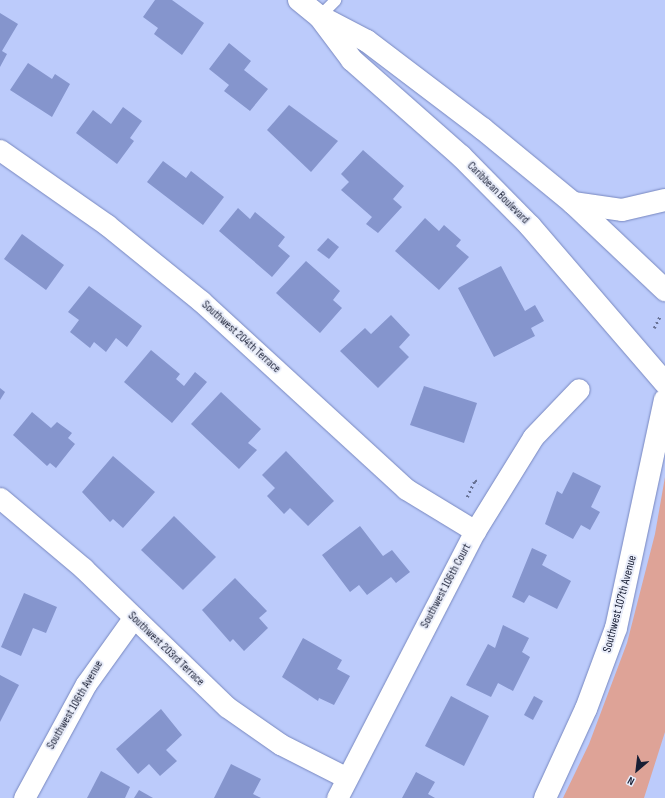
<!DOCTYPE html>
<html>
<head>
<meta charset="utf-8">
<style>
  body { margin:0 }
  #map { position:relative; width:665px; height:798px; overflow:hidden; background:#bccbfb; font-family:"Sofia Sans Condensed",sans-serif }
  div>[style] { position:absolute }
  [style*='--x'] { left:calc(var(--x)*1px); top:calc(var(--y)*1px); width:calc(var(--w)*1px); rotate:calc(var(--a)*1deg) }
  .green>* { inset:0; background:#dea397 }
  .building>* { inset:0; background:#8595cd }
  .path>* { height:2.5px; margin-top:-1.25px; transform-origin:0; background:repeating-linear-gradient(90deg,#687295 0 2px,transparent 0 5px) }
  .roads { filter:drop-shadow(0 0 1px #7787bf) drop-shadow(0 0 1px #7787bf) }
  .service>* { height:11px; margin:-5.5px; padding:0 5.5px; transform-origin:5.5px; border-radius:5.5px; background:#fff }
  .minor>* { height:21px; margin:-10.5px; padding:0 10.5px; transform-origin:10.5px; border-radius:10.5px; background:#fff }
  .tertiary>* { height:22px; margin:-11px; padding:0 11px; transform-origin:11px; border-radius:11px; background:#fff }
  .primary>* { height:22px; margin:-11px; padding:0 11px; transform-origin:11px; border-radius:11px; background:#fff }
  span { translate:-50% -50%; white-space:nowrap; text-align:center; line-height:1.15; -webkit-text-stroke:4px #e9edfa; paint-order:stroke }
  .street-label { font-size:12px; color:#181e34 }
  .north { position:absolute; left:617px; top:750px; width:40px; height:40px; -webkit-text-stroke:3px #e9edfa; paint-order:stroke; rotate:208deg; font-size:11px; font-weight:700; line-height:16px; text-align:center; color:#181e34 }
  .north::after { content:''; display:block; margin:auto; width:14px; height:18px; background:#181e34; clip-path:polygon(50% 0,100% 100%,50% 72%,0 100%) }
</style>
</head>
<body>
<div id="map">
  <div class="green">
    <div style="clip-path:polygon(665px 477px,665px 732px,644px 798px,563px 798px,589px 744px,627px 643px,655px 534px)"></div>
  </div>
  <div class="building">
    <div style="clip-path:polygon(155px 0,172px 0,204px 23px,182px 55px,154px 34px,158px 28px,143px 17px)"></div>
    <div style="clip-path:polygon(0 13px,18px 24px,2px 51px,7px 54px,0 67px)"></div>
    <div style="clip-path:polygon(229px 43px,251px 61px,244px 70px,268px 89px,250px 111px,224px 91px,229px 85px,209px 69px)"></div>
    <div style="clip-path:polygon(28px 63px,52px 79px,55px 74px,70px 84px,52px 117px,10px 90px)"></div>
    <div style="clip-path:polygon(289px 105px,338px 141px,311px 172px,267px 130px)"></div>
    <div style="clip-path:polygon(123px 107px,142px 121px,130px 138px,134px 141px,117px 164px,76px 133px,93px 110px,111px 124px)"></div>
    <div style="clip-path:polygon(363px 150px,404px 186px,393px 199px,402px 207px,378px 233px,366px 224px,372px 217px,341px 190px,349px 182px,341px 174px)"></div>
    <div style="clip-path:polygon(163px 161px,186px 178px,191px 171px,224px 197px,203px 225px,147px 182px)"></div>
    <div style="clip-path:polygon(238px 208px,250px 219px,255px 212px,285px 237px,278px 246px,290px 256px,272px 277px,219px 231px)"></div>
    <div style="clip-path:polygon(425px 218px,439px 231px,444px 225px,461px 240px,456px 246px,469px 257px,439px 290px,395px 251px)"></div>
    <div style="clip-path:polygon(22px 234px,64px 265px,46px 290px,4px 259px)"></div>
    <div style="clip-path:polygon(328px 238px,339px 247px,329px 259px,317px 250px)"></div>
    <div style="clip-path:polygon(306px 261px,340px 291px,333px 300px,342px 308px,320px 333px,276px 293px)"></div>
    <div style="clip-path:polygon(501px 266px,525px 311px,535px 305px,544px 321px,531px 328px,535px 336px,494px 357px,458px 288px)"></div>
    <div style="clip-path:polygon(89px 286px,142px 326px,127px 347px,116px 338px,106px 352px,94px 342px,90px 348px,70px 332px,79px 320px,68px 312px)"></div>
    <div style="clip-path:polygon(391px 315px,410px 335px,399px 347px,409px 357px,378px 388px,340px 351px,365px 328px,371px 334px)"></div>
    <div style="clip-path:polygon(151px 350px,180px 374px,176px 379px,184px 386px,195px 372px,207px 382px,172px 423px,124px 382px)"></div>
    <div style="clip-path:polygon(424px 386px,477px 403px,464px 443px,410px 425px)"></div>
    <div style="clip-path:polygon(0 388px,5px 392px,0 400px)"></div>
    <div style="clip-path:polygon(221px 392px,261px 429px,248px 443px,257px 450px,239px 469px,191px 424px)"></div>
    <div style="clip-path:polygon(32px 412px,51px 428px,57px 422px,72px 433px,68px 438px,75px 444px,56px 468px,50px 463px,47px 466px,13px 435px)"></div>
    <div style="clip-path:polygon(286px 451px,334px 501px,308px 526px,290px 508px,284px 514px,267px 496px,275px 488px,262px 475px)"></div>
    <div style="clip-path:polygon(113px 456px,155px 492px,123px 528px,113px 519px,110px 522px,82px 492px)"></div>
    <div style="clip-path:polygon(573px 472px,601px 486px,591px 507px,600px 512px,590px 530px,581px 525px,573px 539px,545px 524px,557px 491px,562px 494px)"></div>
    <div style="clip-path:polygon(174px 516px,216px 557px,183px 590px,141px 550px)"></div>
    <div style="clip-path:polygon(360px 526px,383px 556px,392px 550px,410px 572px,396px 583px,391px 577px,367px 595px,359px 585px,350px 592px,322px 555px)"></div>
    <div style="clip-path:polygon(532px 548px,547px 555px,542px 565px,571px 581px,557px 609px,529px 595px,524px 603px,512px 597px)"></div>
    <div style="clip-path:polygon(235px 578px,267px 611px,259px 618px,268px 628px,244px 651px,233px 639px,230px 642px,202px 610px)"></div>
    <div style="clip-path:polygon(24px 593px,57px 607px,46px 633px,33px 628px,21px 656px,1px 647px)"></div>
    <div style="clip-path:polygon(503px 625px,529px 638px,522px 652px,530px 657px,513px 691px,498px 683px,491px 697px,466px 685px,488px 644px,495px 648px)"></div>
    <div style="clip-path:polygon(303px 638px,342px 660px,337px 669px,350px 676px,334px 705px,319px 698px,318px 701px,282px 677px)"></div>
    <div style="clip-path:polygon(0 675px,19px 685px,0 722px)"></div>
    <div style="clip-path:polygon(451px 696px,489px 716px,464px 766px,425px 746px)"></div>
    <div style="clip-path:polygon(534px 696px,543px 701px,533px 720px,524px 715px)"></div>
    <div style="clip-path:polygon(161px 709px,182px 735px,166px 750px,177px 761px,160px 776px,149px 764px,138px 774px,116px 749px)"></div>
    <div style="clip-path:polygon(231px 764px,261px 779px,253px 794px,261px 798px,214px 798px)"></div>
    <div style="clip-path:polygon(101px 771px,130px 787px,125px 798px,87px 798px)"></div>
    <div style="clip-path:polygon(416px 772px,435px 782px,428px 794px,435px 798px,402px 798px)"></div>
    <div style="clip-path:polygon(139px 790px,153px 798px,134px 798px)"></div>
  </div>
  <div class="path">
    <div style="--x:654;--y:328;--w:13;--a:-63"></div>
    <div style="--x:467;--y:497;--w:19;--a:-65"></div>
    <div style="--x:475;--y:480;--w:5;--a:37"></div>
  </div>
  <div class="roads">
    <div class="service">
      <div style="--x:319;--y:16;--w:23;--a:-45"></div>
    </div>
    <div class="minor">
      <div style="--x:0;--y:150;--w:131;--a:35"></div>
      <div style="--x:107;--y:225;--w:121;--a:39"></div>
      <div style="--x:201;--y:301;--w:278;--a:42.5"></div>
      <div style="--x:406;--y:489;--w:81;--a:31.3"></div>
      <div style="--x:0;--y:498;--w:109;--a:40.1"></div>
      <div style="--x:83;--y:568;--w:200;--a:44"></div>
      <div style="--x:227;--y:707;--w:65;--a:34.9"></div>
      <div style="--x:280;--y:744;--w:75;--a:26.9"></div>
      <div style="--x:24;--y:798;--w:130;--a:-61.5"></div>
      <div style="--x:86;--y:684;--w:82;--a:-54.4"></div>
      <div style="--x:337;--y:798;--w:301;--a:-62.7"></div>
      <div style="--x:475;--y:531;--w:110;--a:-58.3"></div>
      <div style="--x:533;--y:437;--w:66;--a:-46.2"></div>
    </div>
    <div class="tertiary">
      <div style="--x:299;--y:0;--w:26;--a:39"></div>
      <div style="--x:319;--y:16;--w:54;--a:27.5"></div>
      <div style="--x:367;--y:41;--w:146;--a:37.2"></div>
      <div style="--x:483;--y:129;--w:117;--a:39.4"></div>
      <div style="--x:573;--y:203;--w:127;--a:43.4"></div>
      <div style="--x:319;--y:16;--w:55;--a:53.1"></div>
      <div style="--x:352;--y:60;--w:145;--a:41.4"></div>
      <div style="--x:461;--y:156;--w:98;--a:45.4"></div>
      <div style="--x:530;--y:226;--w:207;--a:49.3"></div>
      <div style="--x:573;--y:203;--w:49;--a:8.1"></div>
      <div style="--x:622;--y:210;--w:44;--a:-13.1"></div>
    </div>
    <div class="primary">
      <div style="--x:545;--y:798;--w:98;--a:-65.3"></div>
      <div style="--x:586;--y:709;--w:86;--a:-69.7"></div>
      <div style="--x:616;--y:628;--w:233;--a:-77.9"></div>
    </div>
  </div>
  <div class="street-label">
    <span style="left:498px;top:193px;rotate:45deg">Caribbean Boulevard</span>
    <span style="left:241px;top:337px;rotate:42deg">Southwest 204th Terrace</span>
    <span style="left:446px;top:586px;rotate:-62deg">Southwest 106th Court</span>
    <span style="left:620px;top:604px;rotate:-75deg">Southwest 107th Avenue</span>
    <span style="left:166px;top:649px;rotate:44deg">Southwest 203rd Terrace</span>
    <span style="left:75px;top:705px;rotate:-60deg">Southwest 106th Avenue</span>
  </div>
  <div class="north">N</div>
</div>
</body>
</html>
